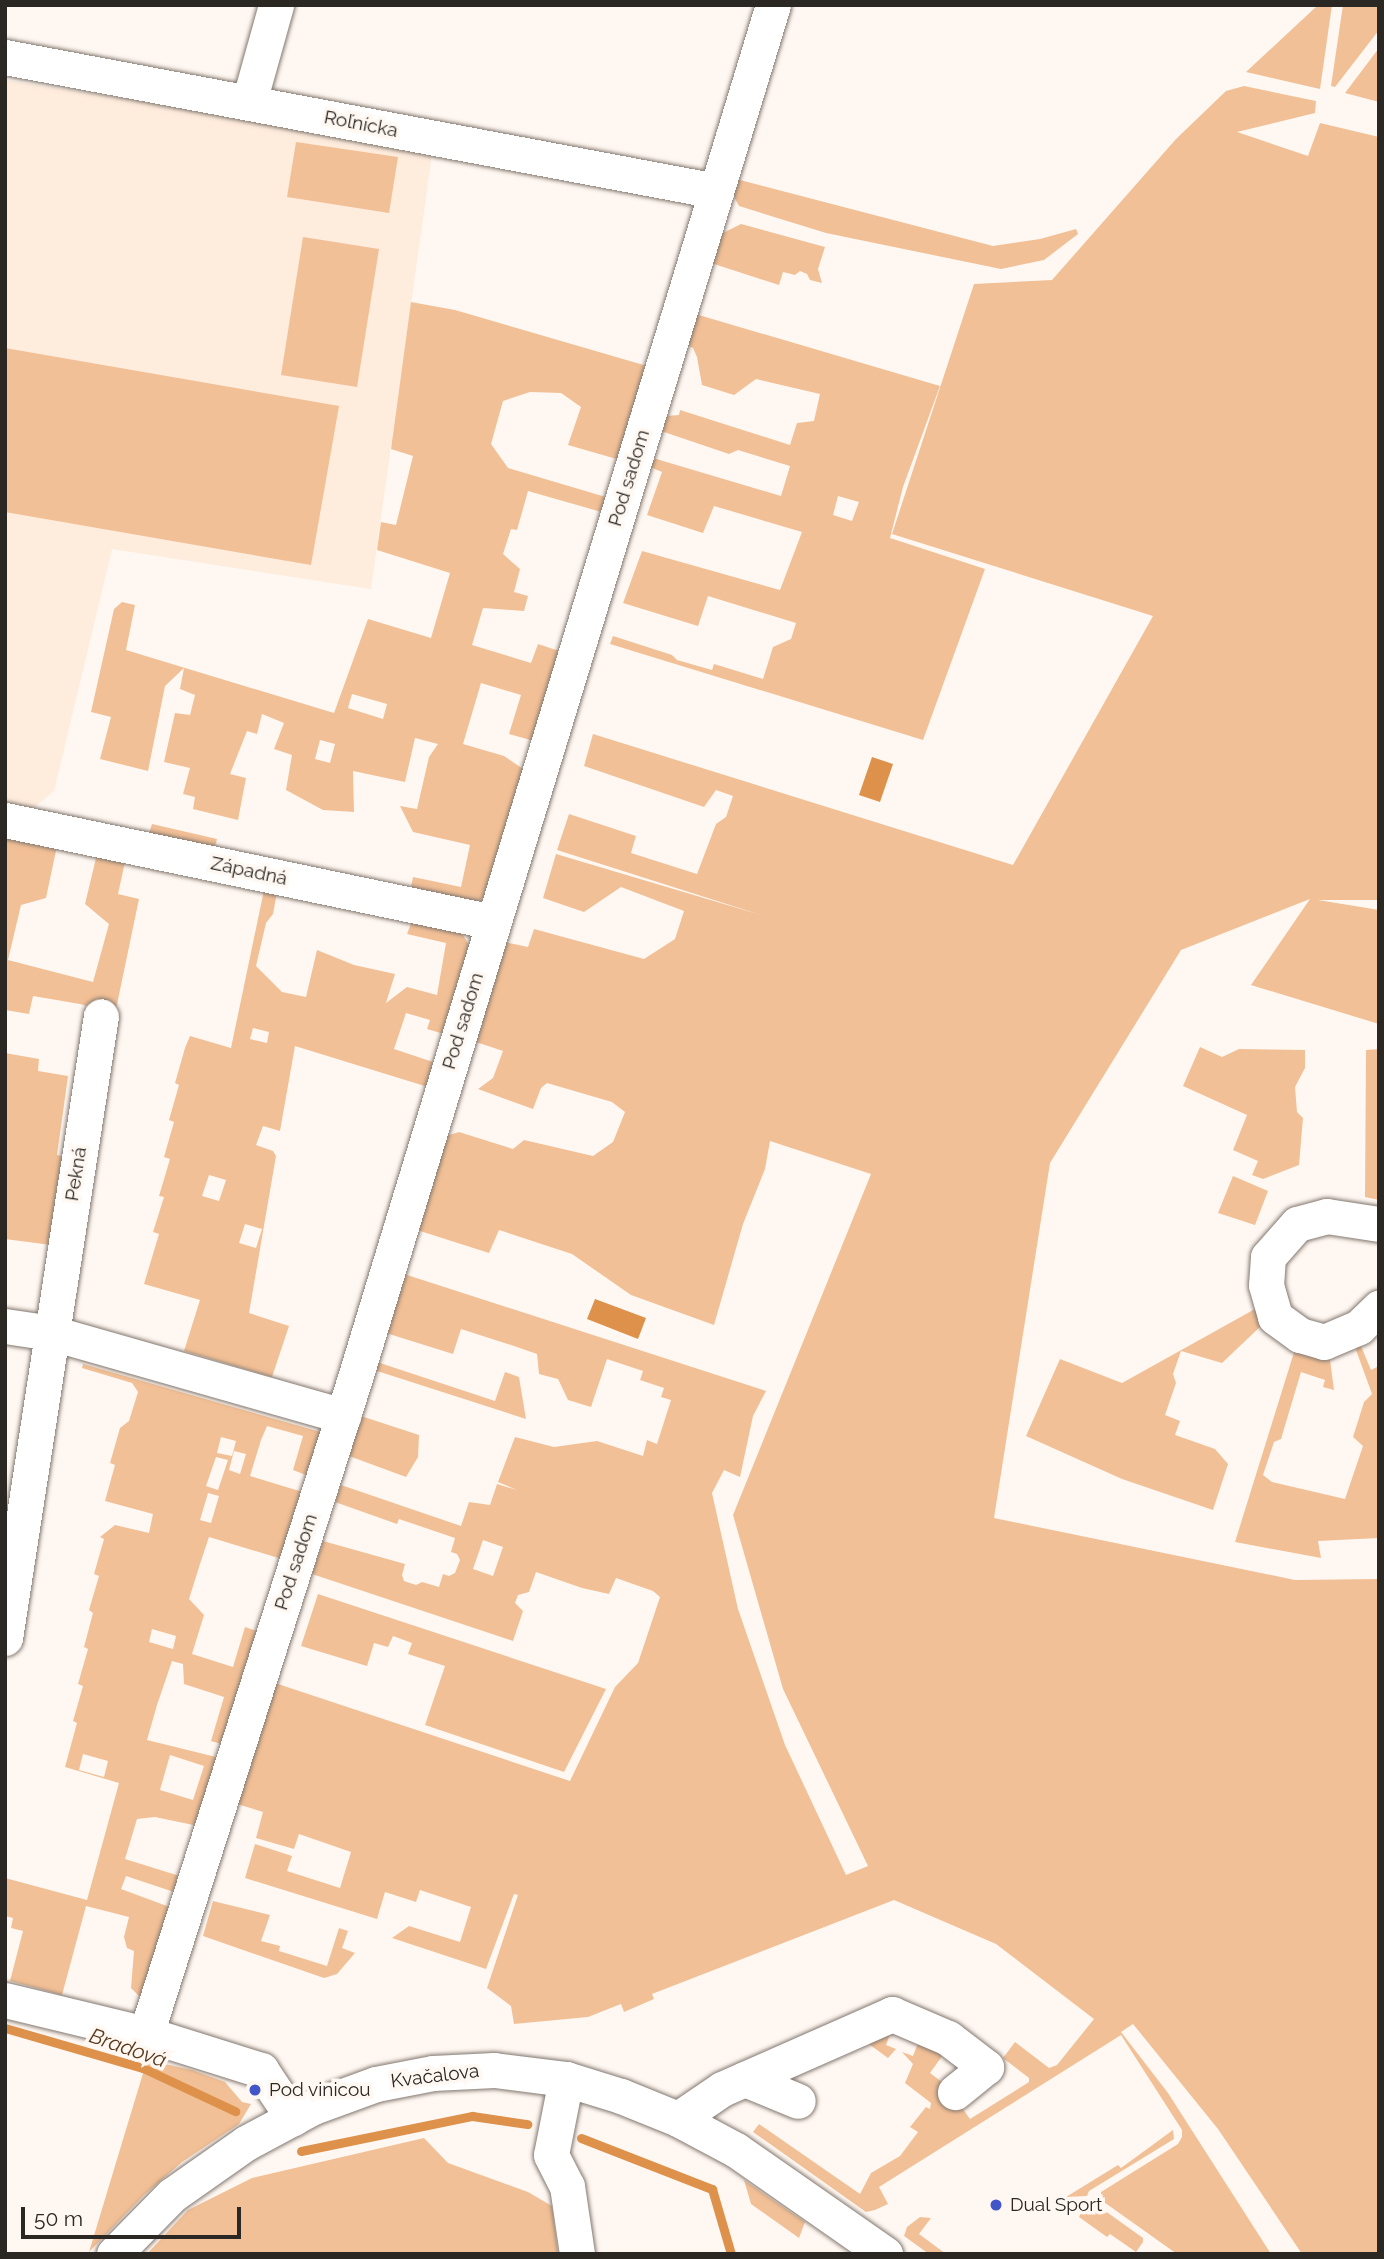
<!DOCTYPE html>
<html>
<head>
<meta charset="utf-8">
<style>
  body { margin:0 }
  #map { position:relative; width:1384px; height:2259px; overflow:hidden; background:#fff8f2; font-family:Raleway,sans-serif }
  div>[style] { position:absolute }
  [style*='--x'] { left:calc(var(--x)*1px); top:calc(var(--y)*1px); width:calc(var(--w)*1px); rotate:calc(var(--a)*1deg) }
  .built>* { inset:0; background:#feecdd }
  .green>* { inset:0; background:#f2c096 }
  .water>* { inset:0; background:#dd914b }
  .stream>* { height:9px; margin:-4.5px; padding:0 4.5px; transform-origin:4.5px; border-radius:4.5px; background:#dd914b }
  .roads { filter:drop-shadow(0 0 2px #82776f) drop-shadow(0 0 2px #82776f) }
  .minor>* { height:35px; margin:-17.5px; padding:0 17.5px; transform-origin:17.5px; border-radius:17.5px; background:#fff }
  .dots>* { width:19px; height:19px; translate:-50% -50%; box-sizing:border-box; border:4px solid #fff8f2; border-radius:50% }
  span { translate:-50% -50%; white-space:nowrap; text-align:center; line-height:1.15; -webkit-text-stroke:7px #fff8f2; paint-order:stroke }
  .street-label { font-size:19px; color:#2b2723 }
  .poi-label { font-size:19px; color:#2b2723 }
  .left { translate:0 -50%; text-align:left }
  .water-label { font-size:21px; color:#5a391c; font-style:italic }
  .frame { position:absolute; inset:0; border:7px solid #2b2723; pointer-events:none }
  .scale { position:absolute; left:21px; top:2207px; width:220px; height:32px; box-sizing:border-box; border:4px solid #2b2723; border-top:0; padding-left:9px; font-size:21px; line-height:24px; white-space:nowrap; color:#2b2723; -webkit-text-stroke:5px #fff8f2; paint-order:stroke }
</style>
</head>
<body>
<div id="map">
  <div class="built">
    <div style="clip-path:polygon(5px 80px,433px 147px,371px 589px,112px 549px,54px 791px,31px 810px,5px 804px)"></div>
  </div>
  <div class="green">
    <div style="clip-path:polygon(1318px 5px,1332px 5px,1320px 89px,1246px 72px)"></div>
    <div style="clip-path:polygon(1343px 5px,1379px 5px,1379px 30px,1335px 87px,1331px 86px)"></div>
    <div style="clip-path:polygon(1379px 48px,1379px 102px,1345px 93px)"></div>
    <div style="clip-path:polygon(evenodd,1244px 86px,1316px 101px,1315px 113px,1237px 132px,1308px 156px,1320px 123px,1379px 137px,1379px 900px,1318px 900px,1379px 910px,1379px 1024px,1251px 985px,1310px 899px,1181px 950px,1050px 1163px,994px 1518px,1295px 1580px,1379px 1579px,1379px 2254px,1302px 2254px,1218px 2129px,1133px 2024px,1121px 2032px,1168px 2093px,1271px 2254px,1177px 2254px,1101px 2200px,1101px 2192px,1178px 2144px,1182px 2137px,1182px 2130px,1121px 2035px,879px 2187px,888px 2204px,875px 2210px,866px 2212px,753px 2132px,759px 2124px,860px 2194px,871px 2173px,900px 2156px,918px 2132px,910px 2127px,926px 2107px,930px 2109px,931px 2103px,905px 2083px,913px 2064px,902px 2052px,913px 2056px,920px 2038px,945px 2052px,930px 2073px,946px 2085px,970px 2119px,1029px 2082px,1029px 2078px,1003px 2058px,1015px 2042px,1049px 2068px,1057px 2065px,1094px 2019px,996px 1944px,894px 1900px,652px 1994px,654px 1999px,624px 2012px,621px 2004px,588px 2017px,514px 2024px,511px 2006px,487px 1988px,518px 1895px,514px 1894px,486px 1969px,392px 1938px,409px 1926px,460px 1942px,471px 1907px,420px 1890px,416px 1902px,385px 1892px,377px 1919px,245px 1878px,255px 1844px,292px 1856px,287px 1871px,340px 1888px,351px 1852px,299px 1834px,294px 1849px,256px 1838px,263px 1812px,234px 1803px,272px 1682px,570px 1781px,615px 1687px,638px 1663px,660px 1597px,653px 1591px,616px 1578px,609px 1594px,582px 1588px,536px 1572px,529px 1592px,518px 1595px,515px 1603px,523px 1611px,513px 1641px,312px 1574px,323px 1541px,405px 1564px,402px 1575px,404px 1581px,416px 1585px,422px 1582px,439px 1587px,443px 1574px,449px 1576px,455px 1573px,460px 1560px,457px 1554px,451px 1552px,455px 1538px,399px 1519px,397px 1524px,335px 1502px,341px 1485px,461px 1526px,469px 1502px,490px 1505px,497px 1484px,517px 1490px,498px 1482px,515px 1437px,554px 1447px,597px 1441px,643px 1456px,647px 1440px,657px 1444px,671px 1400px,661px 1397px,664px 1388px,640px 1380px,643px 1371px,607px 1359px,591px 1407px,568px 1400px,558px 1379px,539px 1374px,537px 1354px,514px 1346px,461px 1329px,453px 1354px,386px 1333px,404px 1274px,766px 1391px,753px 1416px,740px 1477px,724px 1470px,712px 1493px,738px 1609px,785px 1745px,846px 1875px,868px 1866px,783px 1689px,733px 1515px,871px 1174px,770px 1141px,765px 1169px,743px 1224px,714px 1325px,631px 1295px,572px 1254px,499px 1230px,489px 1253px,417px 1230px,446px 1136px,459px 1132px,513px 1149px,524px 1140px,593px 1156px,613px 1142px,625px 1112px,612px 1102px,547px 1083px,541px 1088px,533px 1109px,478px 1089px,493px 1078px,503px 1051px,470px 1040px,499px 941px,528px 947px,534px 929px,644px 959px,675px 939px,684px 911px,621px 887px,584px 912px,543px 898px,556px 854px,761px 915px,557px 850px,569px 814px,636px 836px,631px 853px,697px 874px,716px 824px,726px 817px,733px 796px,716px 790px,704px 807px,584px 766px,593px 734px,1013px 865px,1153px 616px,892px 534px,974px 284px,1052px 280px,1176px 139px,1226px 91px,1244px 86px,483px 1540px,503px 1547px,493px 1576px,473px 1569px,483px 1540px)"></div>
    <div style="clip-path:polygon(296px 142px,398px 157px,389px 213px,287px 197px)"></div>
    <div style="clip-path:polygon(736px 179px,993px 246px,1040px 239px,1076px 229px,1078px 234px,1044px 260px,1001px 269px,826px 233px,739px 206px,732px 193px)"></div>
    <div style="clip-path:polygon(741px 224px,825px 247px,818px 269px,822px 283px,810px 280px,807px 274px,800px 271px,795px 275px,783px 272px,779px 285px,711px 263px,723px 233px)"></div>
    <div style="clip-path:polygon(303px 237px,379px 249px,357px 387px,281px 375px)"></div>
    <div style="clip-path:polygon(evenodd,411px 302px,455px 310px,647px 366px,620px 460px,568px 445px,581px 407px,561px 393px,530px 392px,503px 401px,491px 444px,508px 468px,609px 498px,605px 513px,528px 491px,517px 530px,511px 529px,503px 554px,520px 569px,514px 592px,528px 596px,524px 611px,483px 608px,472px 645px,531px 663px,538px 644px,559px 651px,534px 741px,509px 734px,521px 695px,481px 683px,463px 744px,504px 756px,526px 771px,488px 895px,471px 905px,410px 893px,413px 877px,461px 887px,470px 845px,413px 832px,400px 806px,417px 809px,429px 757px,438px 744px,415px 738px,405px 782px,353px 771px,354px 812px,323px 810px,286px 790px,292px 755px,274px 749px,284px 723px,262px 714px,257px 734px,247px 731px,230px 774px,246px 778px,238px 820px,193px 809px,195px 797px,183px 794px,190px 768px,164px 762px,175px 713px,190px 715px,195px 695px,180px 689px,184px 668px,165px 686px,148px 771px,100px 759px,111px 717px,91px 712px,114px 609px,122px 602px,135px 605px,126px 650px,334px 713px,368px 619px,431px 638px,450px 573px,377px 550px,381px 522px,396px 525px,413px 456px,391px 449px,411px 302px,352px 694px,387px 704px,383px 719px,348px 708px,352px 694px,411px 302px,320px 740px,335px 744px,330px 763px,315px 759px,320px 740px)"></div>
    <div style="clip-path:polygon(evenodd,692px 313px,940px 386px,903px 487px,890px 538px,985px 569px,923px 740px,610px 644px,613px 636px,672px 655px,677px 660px,712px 670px,714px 664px,763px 679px,773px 647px,791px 639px,796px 623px,708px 596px,698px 626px,623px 603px,642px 551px,780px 590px,802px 532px,714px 506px,703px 533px,647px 515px,662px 472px,650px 467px,653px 458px,781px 496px,790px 466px,738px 450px,729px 454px,661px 431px,666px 416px,679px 415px,680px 410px,790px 445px,797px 423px,814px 421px,820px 394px,756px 379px,734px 395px,702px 385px,697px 357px,693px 348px,682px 343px,692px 313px,838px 496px,859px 502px,852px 521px,833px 515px,838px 496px)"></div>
    <div style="clip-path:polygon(5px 348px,339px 406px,311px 565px,5px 512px)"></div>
    <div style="clip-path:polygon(152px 824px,217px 839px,214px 851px,148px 837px)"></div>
    <div style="clip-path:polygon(5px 835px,57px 846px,46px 898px,21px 905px,8px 960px,93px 982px,109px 924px,85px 904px,97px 854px,125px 862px,118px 894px,139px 899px,115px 1014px,80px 1004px,33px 996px,29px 1014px,5px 1010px)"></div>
    <div style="clip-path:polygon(evenodd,264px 890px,277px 892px,273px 914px,266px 923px,256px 966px,282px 992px,306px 997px,317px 950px,354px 965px,395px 974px,386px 1003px,407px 987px,437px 995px,446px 943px,407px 934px,412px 921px,461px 932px,471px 948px,444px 1034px,427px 1029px,430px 1020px,406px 1013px,394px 1049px,436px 1063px,428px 1087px,295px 1046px,280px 1131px,263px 1126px,256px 1145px,273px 1151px,276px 1156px,249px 1313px,289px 1326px,272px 1377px,184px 1351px,200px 1300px,144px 1284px,159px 1234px,153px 1232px,164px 1197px,159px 1196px,170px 1159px,164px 1157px,174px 1122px,169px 1120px,179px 1085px,175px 1083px,185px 1048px,190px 1036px,231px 1048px,264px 890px,253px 1028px,269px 1032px,267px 1043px,250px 1039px,253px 1028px,264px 890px,209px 1175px,226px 1180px,219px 1201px,202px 1196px,209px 1175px,264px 890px,245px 1224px,262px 1229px,256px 1248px,239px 1243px,245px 1224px)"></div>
    <div style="clip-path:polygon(1200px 1047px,1222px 1057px,1239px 1049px,1305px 1050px,1305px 1068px,1295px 1087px,1297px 1112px,1303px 1118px,1299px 1165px,1263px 1179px,1252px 1175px,1258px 1161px,1233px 1150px,1247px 1115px,1183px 1086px)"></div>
    <div style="clip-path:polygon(1379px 1049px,1379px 1200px,1365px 1197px,1366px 1050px)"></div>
    <div style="clip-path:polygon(5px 1053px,39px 1059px,38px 1071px,68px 1076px,57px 1155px,65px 1157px,51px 1245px,5px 1239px)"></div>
    <div style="clip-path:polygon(1233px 1176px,1268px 1191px,1255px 1225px,1218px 1213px)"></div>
    <div style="clip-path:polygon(1255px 1309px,1262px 1325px,1222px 1363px,1181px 1351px,1173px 1374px,1176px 1383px,1165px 1415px,1180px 1421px,1175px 1435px,1215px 1449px,1228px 1464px,1213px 1510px,1122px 1479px,1026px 1436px,1060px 1359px,1122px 1383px)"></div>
    <div style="clip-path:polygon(1358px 1339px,1371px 1370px,1379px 1366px,1379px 1538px,1318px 1541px,1321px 1558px,1235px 1542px,1295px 1349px,1329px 1352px,1334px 1390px,1323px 1387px,1325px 1380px,1301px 1372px,1281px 1439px,1274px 1442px,1263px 1475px,1272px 1482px,1345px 1499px,1363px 1446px,1353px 1437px,1364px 1402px,1372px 1394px,1356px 1350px)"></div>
    <div style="clip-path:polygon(377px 1362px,495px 1401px,505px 1372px,519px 1377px,526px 1419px,374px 1370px)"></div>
    <div style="clip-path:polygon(evenodd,83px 1364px,324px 1433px,311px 1477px,293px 1470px,303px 1436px,267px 1426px,261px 1440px,250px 1476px,306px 1493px,285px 1560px,209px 1537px,200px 1564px,189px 1599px,204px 1615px,192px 1654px,233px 1667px,245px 1627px,263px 1633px,228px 1746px,211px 1741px,224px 1697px,184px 1684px,183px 1664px,172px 1661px,157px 1705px,147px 1740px,224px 1759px,203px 1827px,155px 1817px,137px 1819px,125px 1859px,186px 1878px,180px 1894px,126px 1876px,121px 1889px,175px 1909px,147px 2004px,131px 1988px,134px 1951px,127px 1948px,124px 1937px,129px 1917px,86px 1906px,62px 1995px,10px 1981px,23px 1931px,11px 1928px,13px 1918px,5px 1916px,5px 1878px,87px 1900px,119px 1783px,65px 1767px,77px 1723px,73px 1721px,83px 1686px,78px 1684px,88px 1649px,84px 1647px,93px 1613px,89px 1610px,99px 1576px,94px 1574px,104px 1539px,100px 1537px,115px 1525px,149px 1533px,153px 1514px,105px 1501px,115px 1465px,110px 1463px,120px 1428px,129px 1421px,138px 1392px,132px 1383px,82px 1368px,83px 1364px,221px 1437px,236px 1441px,232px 1456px,217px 1453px,221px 1437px,83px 1364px,234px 1451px,246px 1454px,240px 1474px,229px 1470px,234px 1451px,83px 1364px,216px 1457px,228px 1460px,218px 1490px,206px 1486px,216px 1457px,83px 1364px,208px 1493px,219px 1496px,211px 1523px,200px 1520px,208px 1493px,83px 1364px,152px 1629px,176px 1636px,173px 1649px,149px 1642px,152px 1629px,83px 1364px,83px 1754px,108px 1761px,104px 1777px,79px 1770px,83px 1754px,83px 1364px,170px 1755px,204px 1766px,193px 1800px,160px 1790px,170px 1755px)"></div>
    <div style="clip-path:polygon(361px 1416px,419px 1435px,418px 1457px,406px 1477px,349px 1456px)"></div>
    <div style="clip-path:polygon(318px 1594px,606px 1689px,564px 1772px,425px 1725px,445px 1666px,408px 1654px,412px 1643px,393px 1636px,388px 1647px,374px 1643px,367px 1666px,301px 1646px)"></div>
    <div style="clip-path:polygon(213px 1901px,270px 1915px,261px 1941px,280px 1946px,279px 1951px,327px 1966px,339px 1928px,348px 1931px,342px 1948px,355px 1953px,337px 1974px,324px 1978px,203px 1936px)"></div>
    <div style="clip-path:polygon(893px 2026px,886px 2045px,896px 2049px,888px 2058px,862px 2039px)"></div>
    <div style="clip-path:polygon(147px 2060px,192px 2070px,225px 2082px,242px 2102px,251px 2104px,239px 2124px,182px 2162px,144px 2195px,89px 2252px)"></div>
    <div style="clip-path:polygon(1173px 2130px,1174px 2139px,1089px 2191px,1087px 2196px,1066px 2197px,1118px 2165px,1121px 2168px)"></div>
    <div style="clip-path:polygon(424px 2138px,448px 2163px,528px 2192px,552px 2206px,558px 2254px,147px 2254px,188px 2210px,252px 2178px)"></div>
    <div style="clip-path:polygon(744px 2180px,805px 2222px,799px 2238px,751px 2204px)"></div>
    <div style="clip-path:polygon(1067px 2203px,1088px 2203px,1101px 2208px,1143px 2238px,1143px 2242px,1136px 2252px,1110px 2234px,1107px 2237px,1079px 2217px,1081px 2213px)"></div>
    <div style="clip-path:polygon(920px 2217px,931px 2218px,919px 2234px,946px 2254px,929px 2254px,904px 2236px,907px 2227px)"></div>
  </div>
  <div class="water">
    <div style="clip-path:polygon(872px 757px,893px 764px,880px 802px,859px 795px)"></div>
    <div style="clip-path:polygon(595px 1299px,646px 1318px,638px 1339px,587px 1319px)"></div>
  </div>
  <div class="stream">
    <div style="--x:5;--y:2028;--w:144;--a:16.2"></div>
    <div style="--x:143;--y:2068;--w:102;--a:25.1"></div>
    <div style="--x:581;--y:2138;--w:141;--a:21.3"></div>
    <div style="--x:712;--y:2189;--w:68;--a:73.7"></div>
    <div style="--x:301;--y:2151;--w:175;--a:-11.6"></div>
    <div style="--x:472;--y:2116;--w:56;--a:8.3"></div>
  </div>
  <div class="roads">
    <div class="minor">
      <div style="--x:5;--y:57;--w:724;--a:10.67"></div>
      <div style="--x:249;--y:102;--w:101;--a:-74.4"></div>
      <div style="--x:5;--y:820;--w:499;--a:11.8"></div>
      <div style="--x:1379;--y:1224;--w:53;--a:-171.3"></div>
      <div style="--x:1327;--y:1216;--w:31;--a:165"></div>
      <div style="--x:1297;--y:1224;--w:44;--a:131.3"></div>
      <div style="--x:1268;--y:1257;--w:28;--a:94"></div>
      <div style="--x:1266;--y:1285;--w:33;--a:74"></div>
      <div style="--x:1275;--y:1317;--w:31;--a:36"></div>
      <div style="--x:1300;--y:1335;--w:25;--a:16"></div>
      <div style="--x:1324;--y:1342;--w:38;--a:-23"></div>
      <div style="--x:1359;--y:1327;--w:28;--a:-44"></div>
      <div style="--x:5;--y:1326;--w:48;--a:8.5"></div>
      <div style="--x:52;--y:1333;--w:303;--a:15.9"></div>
      <div style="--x:5;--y:1638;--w:629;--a:-81.23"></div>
      <div style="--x:5;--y:2000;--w:145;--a:13.6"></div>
      <div style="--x:146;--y:2034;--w:121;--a:17.4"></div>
      <div style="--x:261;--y:2070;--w:58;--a:56.3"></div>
      <div style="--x:146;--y:2034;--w:688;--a:-72.33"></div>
      <div style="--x:355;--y:1378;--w:1435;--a:-73.07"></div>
      <div style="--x:566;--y:2079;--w:77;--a:101.2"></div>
      <div style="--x:551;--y:2155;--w:35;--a:63"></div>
      <div style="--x:567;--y:2186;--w:69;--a:81.6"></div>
      <div style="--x:745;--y:2079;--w:57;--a:22.5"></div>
      <div style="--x:678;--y:2119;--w:53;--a:-34.3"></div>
      <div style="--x:722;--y:2089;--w:186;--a:-23.8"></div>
      <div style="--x:892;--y:2014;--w:61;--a:23.2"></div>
      <div style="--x:948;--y:2038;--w:48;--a:37.3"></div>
      <div style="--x:986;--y:2067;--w:40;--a:141"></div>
      <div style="--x:114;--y:2254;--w:83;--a:-45.5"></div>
      <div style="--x:172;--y:2195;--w:90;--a:-35.1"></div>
      <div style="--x:246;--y:2143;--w:76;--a:-28.2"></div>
      <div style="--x:313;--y:2107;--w:67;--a:-20.1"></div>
      <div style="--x:376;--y:2084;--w:58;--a:-10.9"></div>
      <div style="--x:433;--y:2073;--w:61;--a:-2.8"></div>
      <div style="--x:494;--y:2070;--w:73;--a:7.1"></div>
      <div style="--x:566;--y:2079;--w:58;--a:17.2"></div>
      <div style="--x:621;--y:2096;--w:61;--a:22"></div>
      <div style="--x:678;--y:2119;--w:66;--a:28.1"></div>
      <div style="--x:736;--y:2150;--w:182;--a:34.9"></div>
    </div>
  </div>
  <div class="dots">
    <div style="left:255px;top:2090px;background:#4256ca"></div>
    <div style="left:996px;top:2205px;background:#4256ca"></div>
  </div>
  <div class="street-label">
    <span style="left:361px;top:124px;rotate:11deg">Roľnícka</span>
    <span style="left:629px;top:478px;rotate:-73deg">Pod sadom</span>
    <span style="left:249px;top:871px;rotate:12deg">Západná</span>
    <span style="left:463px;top:1021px;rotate:-73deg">Pod sadom</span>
    <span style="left:76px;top:1174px;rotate:-81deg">Pekná</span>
    <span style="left:296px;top:1562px;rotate:-72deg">Pod sadom</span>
    <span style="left:435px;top:2076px;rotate:-7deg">Kvačalova</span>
  </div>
  <div class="poi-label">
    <span class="left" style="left:269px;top:2090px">Pod vinicou</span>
    <span class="left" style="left:1010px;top:2205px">Dual Sport</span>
  </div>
  <div class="water-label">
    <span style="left:128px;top:2048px;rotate:19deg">Bradová</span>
  </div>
  <div class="frame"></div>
  <div class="scale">50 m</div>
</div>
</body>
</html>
